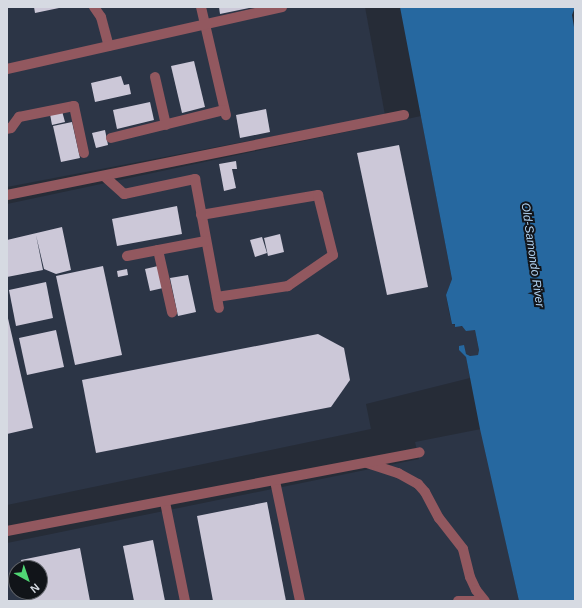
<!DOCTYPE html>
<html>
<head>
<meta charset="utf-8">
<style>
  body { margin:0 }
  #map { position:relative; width:582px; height:608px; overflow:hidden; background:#262c37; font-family:Arial,sans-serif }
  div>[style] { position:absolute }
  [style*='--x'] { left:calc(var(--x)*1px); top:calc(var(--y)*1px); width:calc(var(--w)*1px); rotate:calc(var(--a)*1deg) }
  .built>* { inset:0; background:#2c3546 }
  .water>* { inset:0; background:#2668a0 }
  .building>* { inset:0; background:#ccc8d8 }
  .minor>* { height:10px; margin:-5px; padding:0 5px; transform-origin:5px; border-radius:5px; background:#92585f }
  span { translate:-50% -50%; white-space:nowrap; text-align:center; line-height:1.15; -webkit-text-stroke:4px #111419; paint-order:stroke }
  .water-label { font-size:12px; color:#aecfee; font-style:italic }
  .frame { position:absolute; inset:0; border:8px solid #d6dae2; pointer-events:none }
  .north { position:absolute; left:8px; top:560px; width:40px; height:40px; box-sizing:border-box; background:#111419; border:1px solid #606369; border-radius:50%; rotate:140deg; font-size:11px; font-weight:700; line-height:16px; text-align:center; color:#d6dae2 }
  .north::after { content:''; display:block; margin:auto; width:14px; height:18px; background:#50d674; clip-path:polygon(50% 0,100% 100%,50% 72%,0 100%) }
</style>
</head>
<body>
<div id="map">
  <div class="built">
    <div style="clip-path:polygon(7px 7px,365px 7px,385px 115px,7px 187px)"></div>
    <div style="clip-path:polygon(421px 116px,452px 279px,446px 295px,449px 312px,452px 324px,475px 330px,479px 350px,478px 355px,470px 356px,459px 350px,466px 357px,470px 378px,366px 404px,371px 429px,7px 505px,7px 204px)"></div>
    <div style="clip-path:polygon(evenodd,481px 429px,519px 601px,7px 601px,7px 543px,419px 459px,415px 442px,481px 429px,16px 568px,40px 568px,40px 592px,16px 592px,16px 568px)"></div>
  </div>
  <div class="water">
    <div style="clip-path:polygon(400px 7px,575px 7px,572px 15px,575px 33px,575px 601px,519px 601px,480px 429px,466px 357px,459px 350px,459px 346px,464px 345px,466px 354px,470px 356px,478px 355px,479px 350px,475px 330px,466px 331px,462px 326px,455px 327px,455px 324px,452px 324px,446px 295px,452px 279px)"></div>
  </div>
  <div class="building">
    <div style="clip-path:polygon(34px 7px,59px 7px,59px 8px,35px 13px)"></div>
    <div style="clip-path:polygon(219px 7px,249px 7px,249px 8px,220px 14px)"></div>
    <div style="clip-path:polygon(194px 61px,205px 107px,182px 113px,171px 66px)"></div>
    <div style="clip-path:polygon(121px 76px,124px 85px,129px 84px,131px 94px,95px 102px,91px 83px)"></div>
    <div style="clip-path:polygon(150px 102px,154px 120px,117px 129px,113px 110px)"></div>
    <div style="clip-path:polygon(266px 109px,270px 132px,240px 138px,236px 115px)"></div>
    <div style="clip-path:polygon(62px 111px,65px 122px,52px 125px,50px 114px)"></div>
    <div style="clip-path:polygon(72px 122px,80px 158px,61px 162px,53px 126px)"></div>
    <div style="clip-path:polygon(105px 130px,108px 145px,96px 148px,92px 133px)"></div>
    <div style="clip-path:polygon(399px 145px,428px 287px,387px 295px,357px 153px)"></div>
    <div style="clip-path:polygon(236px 161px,237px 169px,232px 169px,236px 188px,224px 191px,219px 164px)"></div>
    <div style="clip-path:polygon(177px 206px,182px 234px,117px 246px,112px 219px)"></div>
    <div style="clip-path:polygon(62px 227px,71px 270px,56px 274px,44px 269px,36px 235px,43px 270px,7px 277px,7px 240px)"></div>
    <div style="clip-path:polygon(280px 234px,284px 252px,268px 256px,264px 238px)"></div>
    <div style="clip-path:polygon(262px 237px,267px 253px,255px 257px,250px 240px)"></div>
    <div style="clip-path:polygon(103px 266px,122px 355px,75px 365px,56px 276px)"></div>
    <div style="clip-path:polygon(158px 266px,163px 288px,150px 291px,145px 269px)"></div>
    <div style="clip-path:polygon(127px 269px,128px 275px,118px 277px,117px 271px)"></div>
    <div style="clip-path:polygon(188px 275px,196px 312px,178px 316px,170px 278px)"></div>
    <div style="clip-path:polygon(46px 282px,53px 318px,16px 326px,9px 290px)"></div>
    <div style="clip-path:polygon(7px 314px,33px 428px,7px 434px)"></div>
    <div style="clip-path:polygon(56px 330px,64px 367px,27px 375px,19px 338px)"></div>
    <div style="clip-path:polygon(318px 334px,344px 348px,350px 380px,331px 407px,96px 453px,82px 380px)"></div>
    <div style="clip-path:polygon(267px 502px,286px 601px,213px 601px,197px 516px)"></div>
    <div style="clip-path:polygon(153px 540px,165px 601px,134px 601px,123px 546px)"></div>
    <div style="clip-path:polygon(80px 548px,90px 601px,30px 601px,28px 592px,40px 592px,40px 568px,23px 568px,21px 560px)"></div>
  </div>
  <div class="minor">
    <div style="--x:94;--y:7;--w:12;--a:55"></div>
    <div style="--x:101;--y:17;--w:30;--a:75"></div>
    <div style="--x:201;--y:7;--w:111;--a:77"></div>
    <div style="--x:7;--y:69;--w:282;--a:-12.7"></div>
    <div style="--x:155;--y:77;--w:49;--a:77.1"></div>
    <div style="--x:7;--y:129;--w:4;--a:-14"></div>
    <div style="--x:11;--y:128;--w:14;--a:-54"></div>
    <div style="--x:19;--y:117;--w:56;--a:-11.3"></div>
    <div style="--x:74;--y:106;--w:48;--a:78"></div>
    <div style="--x:111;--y:138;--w:116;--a:-13.9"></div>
    <div style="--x:104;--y:176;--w:27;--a:42"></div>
    <div style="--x:124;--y:194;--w:73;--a:-11.9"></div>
    <div style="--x:195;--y:179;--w:131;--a:79.5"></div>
    <div style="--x:7;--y:195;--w:405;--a:-11.4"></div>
    <div style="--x:201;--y:215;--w:119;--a:-9.7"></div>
    <div style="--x:318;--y:195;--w:62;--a:76"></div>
    <div style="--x:333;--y:255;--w:55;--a:145.4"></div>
    <div style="--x:288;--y:286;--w:72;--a:171.2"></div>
    <div style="--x:158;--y:250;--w:64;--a:77.3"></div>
    <div style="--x:127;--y:256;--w:80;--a:-10.8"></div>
    <div style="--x:367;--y:463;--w:33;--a:18"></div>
    <div style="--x:398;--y:473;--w:23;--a:29"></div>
    <div style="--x:418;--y:484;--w:11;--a:49"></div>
    <div style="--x:425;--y:492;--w:30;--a:62"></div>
    <div style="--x:439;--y:518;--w:39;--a:52"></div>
    <div style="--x:463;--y:549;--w:29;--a:76"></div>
    <div style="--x:470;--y:577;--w:14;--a:65"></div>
    <div style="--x:476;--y:590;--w:14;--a:51"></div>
    <div style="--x:275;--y:481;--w:123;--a:78.2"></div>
    <div style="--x:165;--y:502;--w:101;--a:78.6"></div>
    <div style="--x:7;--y:531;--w:420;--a:-10.8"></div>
    <div style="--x:458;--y:601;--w:17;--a:0"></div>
  </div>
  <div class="water-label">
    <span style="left:532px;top:255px;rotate:82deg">Old-Samondo River</span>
  </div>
  <div class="frame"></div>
  <div class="north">N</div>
</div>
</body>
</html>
